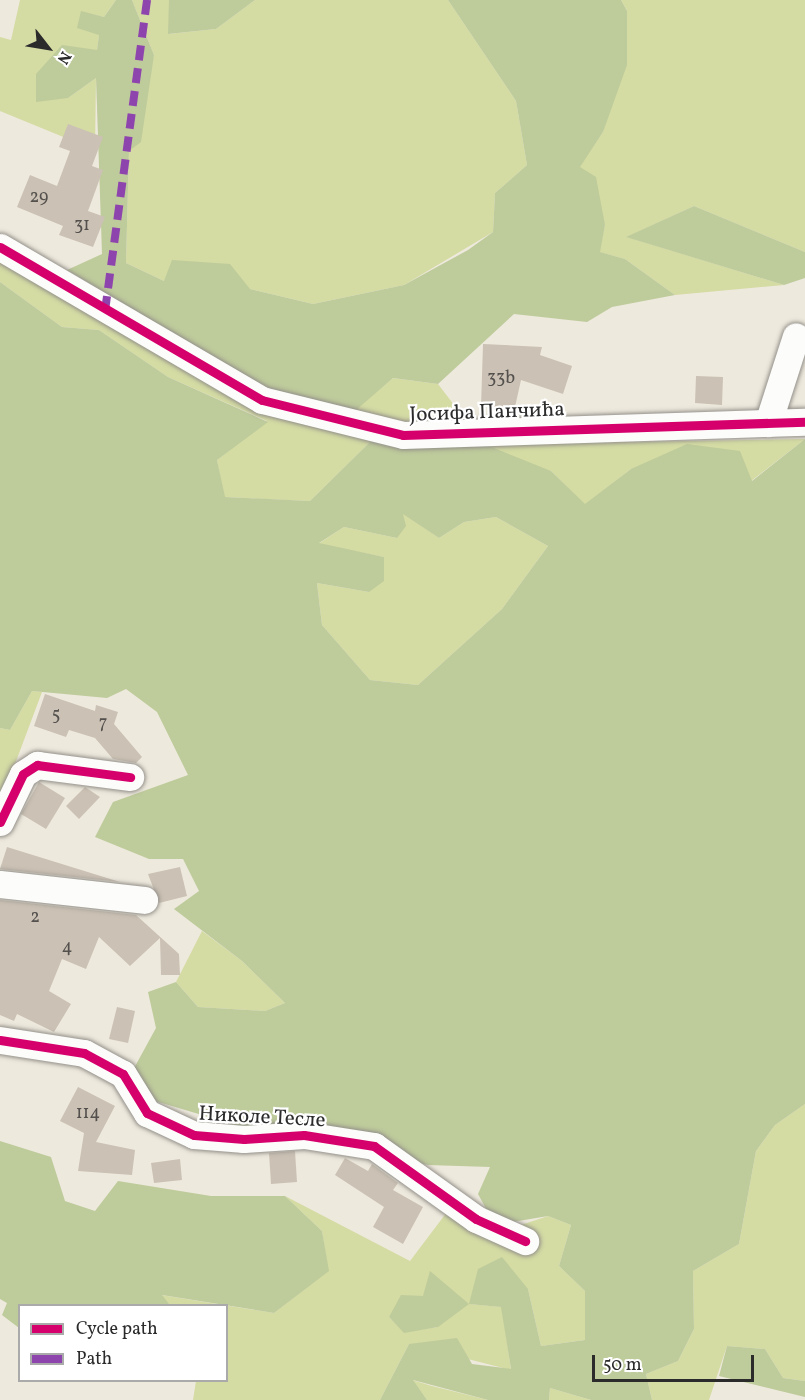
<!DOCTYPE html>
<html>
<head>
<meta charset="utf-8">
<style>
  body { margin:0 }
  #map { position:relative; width:805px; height:1400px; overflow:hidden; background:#eee9dd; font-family:Vollkorn,serif }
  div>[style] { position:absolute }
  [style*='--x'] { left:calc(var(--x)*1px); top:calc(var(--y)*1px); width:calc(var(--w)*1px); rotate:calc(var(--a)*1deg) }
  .green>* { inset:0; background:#d4dba3 }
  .forest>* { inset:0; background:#becb9b }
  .building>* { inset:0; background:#cbc1b4 }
  .roads { filter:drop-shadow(0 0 2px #93908a) drop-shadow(0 0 2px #93908a) }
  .minor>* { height:27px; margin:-13.5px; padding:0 13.5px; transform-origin:13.5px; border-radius:13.5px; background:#fcfcfa }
  .quiet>* { height:8px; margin-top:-4px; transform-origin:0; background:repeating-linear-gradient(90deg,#8e44ad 0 15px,transparent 0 23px) }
  .cycleway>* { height:9px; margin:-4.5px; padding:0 4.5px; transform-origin:4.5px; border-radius:4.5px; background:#d6006c }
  span { translate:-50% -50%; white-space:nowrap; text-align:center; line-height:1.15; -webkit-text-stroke:4.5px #fff; paint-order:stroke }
  .number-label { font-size:18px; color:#53504d }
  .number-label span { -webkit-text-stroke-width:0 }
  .street-label { font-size:21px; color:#2b2b2b }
  .legend { position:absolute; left:18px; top:1304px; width:210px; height:78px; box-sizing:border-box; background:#fff; border:2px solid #aaa; margin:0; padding:8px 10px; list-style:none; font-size:18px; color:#2b2b2b }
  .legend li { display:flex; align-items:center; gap:12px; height:30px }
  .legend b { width:30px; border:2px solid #aaa }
  .north { position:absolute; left:18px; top:18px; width:60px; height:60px; -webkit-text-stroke:4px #fff; paint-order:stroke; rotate:121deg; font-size:16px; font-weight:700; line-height:24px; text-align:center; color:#2b2b2b }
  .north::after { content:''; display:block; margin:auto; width:21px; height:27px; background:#2b2b2b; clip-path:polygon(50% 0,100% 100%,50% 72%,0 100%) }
  .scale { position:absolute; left:592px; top:1355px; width:162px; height:27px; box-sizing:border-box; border:3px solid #2b2b2b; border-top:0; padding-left:8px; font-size:18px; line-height:21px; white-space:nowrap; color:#2b2b2b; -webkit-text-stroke:4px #fff; paint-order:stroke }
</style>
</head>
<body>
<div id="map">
  <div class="green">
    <div style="clip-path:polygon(20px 0,116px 0,104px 17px,81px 12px,99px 35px,97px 50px,68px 98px,96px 78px,95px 150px,0 111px,0 37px,11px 40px)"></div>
    <div style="clip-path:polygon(132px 0,169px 0,169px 34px,216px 29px,255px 0,448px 0,516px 101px,527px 165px,495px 193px,493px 232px,404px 285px,313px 304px,250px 289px,164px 281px,126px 263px,129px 151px,154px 55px)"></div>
    <div style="clip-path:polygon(621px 0,805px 0,805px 252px,694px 206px,627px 237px,784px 285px,675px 295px,625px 259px,599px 252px,605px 225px,579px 167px,603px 132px,627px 11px)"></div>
    <div style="clip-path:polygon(0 237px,268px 390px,355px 410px,393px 378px,438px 384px,484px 444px,805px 439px,751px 481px,631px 469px,585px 505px,551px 471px,372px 440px,310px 501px,224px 497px,217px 460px,267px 421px,168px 377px,99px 330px,62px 327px,0 282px)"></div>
    <div style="clip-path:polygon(403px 513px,439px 538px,464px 522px,496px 517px,548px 546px,502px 609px,418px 685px,370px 680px,322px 625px,317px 583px,369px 592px,384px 557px,318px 544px,344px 527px,397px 538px)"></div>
    <div style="clip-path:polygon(32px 691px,42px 692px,0 804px,0 728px,10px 730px)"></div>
    <div style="clip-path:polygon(202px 931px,242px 961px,285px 1003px,265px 1011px,198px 1007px,176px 982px)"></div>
    <div style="clip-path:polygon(805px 1104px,805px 1381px,783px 1378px,765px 1349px,727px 1346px,709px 1400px,652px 1400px,646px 1374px,678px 1361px,694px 1329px,693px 1271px,739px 1244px,756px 1151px,775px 1125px)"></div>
    <div style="clip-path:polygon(evenodd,285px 1196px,410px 1261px,447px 1212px,521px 1225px,548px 1216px,571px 1225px,559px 1266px,585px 1291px,585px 1340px,541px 1346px,528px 1289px,470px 1304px,502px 1307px,511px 1370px,409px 1344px,380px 1400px,193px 1400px,196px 1381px,226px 1380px,226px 1306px,170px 1305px,161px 1295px,274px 1313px,328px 1271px,322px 1231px,285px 1196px,423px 1297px,438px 1327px,404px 1332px,389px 1317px,423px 1297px)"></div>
    <div style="clip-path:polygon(412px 1380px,432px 1386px,488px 1400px,427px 1400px)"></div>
    <div style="clip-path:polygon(550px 1388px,591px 1400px,549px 1400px)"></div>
  </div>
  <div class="forest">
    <div style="clip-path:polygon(116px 0,132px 0,154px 55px,141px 142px,129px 151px,126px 263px,164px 281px,172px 260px,230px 264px,250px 289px,313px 304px,404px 285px,468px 250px,493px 232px,495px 193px,527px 165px,516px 101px,448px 0,621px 0,627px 11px,627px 65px,603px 132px,580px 167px,596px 177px,605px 225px,600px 252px,625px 259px,675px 295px,612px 307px,587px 322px,514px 314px,438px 384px,393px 378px,355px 411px,268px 390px,67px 270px,102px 254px,96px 78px,68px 98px,36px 102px,36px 74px,62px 45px,97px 50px,99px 35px,77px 28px,81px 11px,104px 17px)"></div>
    <div style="clip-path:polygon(169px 0,255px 0,216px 29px,168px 34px)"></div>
    <div style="clip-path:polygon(694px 206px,805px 252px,805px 278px,784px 285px,626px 237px)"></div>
    <div style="clip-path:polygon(evenodd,0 282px,62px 327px,99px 330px,168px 377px,268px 422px,217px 460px,225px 497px,310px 501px,372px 440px,484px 444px,551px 471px,585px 504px,631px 469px,687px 444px,740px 451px,752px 481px,805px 439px,805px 1104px,775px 1125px,756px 1151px,739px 1244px,693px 1271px,694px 1329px,678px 1361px,646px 1374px,652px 1400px,591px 1400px,550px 1388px,549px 1400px,488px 1400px,413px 1380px,427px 1400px,380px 1400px,409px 1344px,457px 1338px,472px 1364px,511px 1369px,501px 1307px,469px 1304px,438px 1327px,404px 1333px,389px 1317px,401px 1295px,423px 1296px,430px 1271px,469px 1304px,478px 1269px,502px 1257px,528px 1289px,541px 1346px,585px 1340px,585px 1291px,559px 1266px,571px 1225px,548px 1216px,495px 1225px,478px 1194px,490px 1167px,428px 1165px,239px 1126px,155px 1101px,133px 1070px,156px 1028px,148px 992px,176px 982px,198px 1007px,265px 1011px,285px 1003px,242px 961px,174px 909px,199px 891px,183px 859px,149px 859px,95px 837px,113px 802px,188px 775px,157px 712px,126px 689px,107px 698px,32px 691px,10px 730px,0 728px,0 282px,403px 514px,439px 538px,464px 522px,496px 517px,548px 546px,502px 609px,418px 685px,370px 680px,322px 625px,317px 583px,369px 592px,384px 581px,384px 557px,319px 543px,344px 527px,397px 538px,406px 526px,403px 514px)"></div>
    <div style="clip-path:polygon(0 1141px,51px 1157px,65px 1201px,95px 1211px,118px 1181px,211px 1196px,285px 1196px,322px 1231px,329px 1271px,274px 1313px,162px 1295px,170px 1305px,20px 1306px,19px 1328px,2px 1315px,7px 1303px,0 1299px)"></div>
    <div style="clip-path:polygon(727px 1346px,765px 1349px,783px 1378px,805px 1381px,805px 1397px,719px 1376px)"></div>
  </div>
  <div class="building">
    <div style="clip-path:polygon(68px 124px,103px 137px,92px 166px,103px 170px,88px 211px,105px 217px,93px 247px,59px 235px,63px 226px,17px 207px,30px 175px,57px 186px,70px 151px,59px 147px)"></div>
    <div style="clip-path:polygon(483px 344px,542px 347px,540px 355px,572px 366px,563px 394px,521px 380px,515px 407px,481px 406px)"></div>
    <div style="clip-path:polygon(696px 376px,723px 377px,722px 405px,695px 403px)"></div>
    <div style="clip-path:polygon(45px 694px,95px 711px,96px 705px,118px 712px,114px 724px,142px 757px,136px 763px,113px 759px,95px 738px,69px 730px,66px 737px,34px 726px)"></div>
    <div style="clip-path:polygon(39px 782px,65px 798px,46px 829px,21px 814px)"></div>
    <div style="clip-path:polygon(85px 787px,100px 797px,79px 819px,66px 806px)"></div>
    <div style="clip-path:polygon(7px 847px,120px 882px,0 869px)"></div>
    <div style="clip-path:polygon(180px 867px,187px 896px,159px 903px,148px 874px)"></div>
    <div style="clip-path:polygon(0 900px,136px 915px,179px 954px,180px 975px,161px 975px,160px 938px,130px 966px,99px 937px,86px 969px,62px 959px,49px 991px,71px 1004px,54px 1032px,17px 1014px,14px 1021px,0 1015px)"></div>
    <div style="clip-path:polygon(117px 1007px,135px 1011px,128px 1043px,109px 1039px)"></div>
    <div style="clip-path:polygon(78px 1087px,115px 1106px,96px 1142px,135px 1150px,132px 1175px,78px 1171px,84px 1133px,60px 1121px)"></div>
    <div style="clip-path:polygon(295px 1151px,297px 1182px,271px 1184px,269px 1153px)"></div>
    <div style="clip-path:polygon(345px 1158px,368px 1171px,372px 1164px,398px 1183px,393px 1190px,423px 1207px,403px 1244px,373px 1227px,384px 1207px,335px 1175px)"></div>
    <div style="clip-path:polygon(180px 1159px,182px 1180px,154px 1183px,151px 1163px)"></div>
  </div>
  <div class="roads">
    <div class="minor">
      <div style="--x:0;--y:247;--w:303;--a:30.3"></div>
      <div style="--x:262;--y:400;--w:145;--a:13.9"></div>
      <div style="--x:403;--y:435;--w:402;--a:-1.9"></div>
      <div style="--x:768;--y:423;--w:91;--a:-72.2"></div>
      <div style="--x:0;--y:822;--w:53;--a:-64.4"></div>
      <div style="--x:23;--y:774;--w:17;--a:-33"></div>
      <div style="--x:37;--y:765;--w:94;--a:7.4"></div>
      <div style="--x:0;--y:884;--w:145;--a:6.3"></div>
      <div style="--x:0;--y:1040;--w:85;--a:8.8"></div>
      <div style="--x:84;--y:1053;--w:44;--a:28.3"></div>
      <div style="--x:123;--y:1074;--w:46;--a:58.4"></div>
      <div style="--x:147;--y:1113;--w:52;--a:25.1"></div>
      <div style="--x:194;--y:1135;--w:50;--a:4.6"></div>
      <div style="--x:244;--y:1139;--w:60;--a:-3.8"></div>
      <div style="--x:304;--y:1135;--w:71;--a:8.9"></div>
      <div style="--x:374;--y:1146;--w:125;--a:35.6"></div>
      <div style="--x:476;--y:1219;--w:54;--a:24.2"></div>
    </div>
  </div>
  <div class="quiet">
    <div style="--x:105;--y:311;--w:314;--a:-82.3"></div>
  </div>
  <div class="cycleway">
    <div style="--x:0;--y:247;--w:303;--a:30.3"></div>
    <div style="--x:262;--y:400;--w:145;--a:13.9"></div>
    <div style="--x:403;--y:435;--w:402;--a:-1.9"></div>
    <div style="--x:0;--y:822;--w:53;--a:-64.4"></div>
    <div style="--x:23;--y:774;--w:17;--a:-33"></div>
    <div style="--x:37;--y:765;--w:94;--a:7.4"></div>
    <div style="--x:0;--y:1040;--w:85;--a:8.8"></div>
    <div style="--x:84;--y:1053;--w:44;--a:28.3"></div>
    <div style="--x:123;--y:1074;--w:46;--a:58.4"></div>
    <div style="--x:147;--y:1113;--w:52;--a:25.1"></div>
    <div style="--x:194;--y:1135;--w:50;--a:4.6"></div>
    <div style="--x:244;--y:1139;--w:60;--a:-3.8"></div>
    <div style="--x:304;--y:1135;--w:71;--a:8.9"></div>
    <div style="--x:374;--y:1146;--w:125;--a:35.6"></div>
    <div style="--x:476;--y:1219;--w:54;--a:24.2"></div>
  </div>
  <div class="number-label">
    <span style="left:39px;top:198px">29</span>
    <span style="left:82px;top:226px">31</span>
    <span style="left:501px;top:379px">33b</span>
    <span style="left:56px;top:716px">5</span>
    <span style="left:103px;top:724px">7</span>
    <span style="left:35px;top:918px">2</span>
    <span style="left:67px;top:948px">4</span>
    <span style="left:88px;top:1114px">114</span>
  </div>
  <div class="street-label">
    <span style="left:487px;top:413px;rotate:-2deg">Јосифа Панчића</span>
    <span style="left:262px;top:1118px;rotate:3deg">Николе Тесле</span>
  </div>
  <ul class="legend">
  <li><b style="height:8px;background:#d6006c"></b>Cycle path</li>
  <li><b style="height:8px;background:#8e44ad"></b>Path</li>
  </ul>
  <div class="north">N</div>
  <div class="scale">50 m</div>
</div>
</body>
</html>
